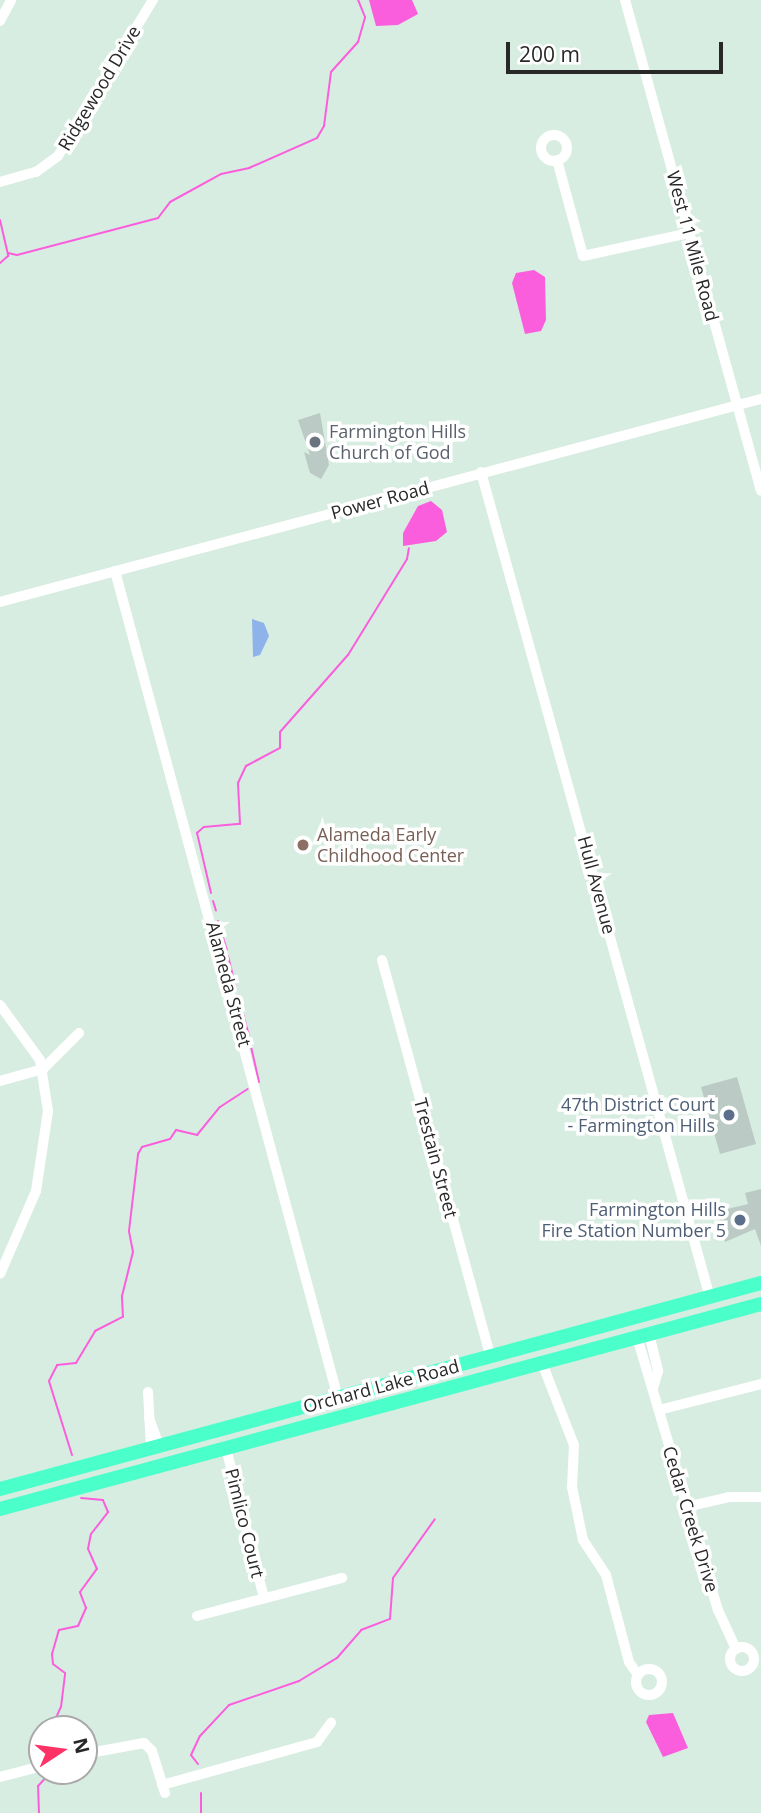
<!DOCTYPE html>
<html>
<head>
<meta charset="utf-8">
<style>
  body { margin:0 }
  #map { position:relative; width:761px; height:1813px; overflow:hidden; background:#d8ede2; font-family:"Open Sans",sans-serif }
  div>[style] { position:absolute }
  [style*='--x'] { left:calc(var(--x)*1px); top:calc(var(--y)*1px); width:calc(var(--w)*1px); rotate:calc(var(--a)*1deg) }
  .green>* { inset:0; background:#8eb3ea }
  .water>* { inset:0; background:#fb5edc }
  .stream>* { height:2px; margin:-1px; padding:0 1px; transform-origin:1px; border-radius:1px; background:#fb5edc }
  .building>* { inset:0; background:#bbcac4 }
  .minor>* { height:10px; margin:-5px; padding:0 5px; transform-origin:5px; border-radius:5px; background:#fff }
  .minor>.ring { margin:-5px; padding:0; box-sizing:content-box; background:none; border:10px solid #fff; border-radius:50% }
  .major>* { height:14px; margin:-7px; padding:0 7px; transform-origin:7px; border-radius:7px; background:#4affc9 }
  .dots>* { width:19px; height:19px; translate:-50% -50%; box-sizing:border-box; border:4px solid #fff; border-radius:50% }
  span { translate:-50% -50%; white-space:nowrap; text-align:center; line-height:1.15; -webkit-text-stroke:7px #fff; paint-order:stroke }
  .street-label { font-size:18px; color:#282828 }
  .worship-label { font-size:18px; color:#5b616d }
  .left { translate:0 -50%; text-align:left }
  .education-label { font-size:18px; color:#785e54 }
  .service-label { font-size:18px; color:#4e5e75 }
  .right { translate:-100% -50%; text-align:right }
  .north { position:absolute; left:28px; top:1715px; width:70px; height:70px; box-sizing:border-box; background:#fff; border:2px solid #a9a9a9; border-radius:50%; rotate:77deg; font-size:19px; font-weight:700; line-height:28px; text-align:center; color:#282828 }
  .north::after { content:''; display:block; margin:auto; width:24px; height:32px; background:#ff3266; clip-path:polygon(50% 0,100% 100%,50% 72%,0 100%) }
  .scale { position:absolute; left:506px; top:42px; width:217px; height:32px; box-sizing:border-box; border:4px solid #282828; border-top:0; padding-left:9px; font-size:21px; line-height:24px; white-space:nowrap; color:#282828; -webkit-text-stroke:5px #fff; paint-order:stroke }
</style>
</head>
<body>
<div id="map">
  <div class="green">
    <div style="clip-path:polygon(252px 619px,264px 623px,269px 636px,260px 655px,253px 657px)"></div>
  </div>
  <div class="water">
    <div style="clip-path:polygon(369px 0,412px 0,418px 14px,398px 25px,376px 26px)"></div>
    <div style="clip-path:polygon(534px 270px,545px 277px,546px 320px,541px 331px,525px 334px,512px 283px,516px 273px)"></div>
    <div style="clip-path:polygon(431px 501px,442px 510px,447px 532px,436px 541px,403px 546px,403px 533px,418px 506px)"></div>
    <div style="clip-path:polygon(673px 1713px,688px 1748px,663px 1757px,646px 1722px,649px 1715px)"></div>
  </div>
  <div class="stream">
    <div style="--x:0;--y:220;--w:37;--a:77"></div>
    <div style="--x:8;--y:256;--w:11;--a:139"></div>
    <div style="--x:8;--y:253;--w:9;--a:13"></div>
    <div style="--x:17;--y:255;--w:146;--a:-14.7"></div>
    <div style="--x:158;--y:218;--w:20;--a:-53"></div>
    <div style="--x:170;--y:202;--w:58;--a:-28.8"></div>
    <div style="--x:221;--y:174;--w:29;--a:-12"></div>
    <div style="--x:249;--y:168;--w:74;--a:-23.8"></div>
    <div style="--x:317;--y:138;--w:14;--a:-60"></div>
    <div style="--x:324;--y:126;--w:54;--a:-82.6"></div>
    <div style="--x:331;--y:72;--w:40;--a:-48"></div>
    <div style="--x:358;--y:42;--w:26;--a:-74"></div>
    <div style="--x:365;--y:17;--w:18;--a:-112"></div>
    <div style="--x:211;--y:893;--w:62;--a:-103.1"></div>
    <div style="--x:197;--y:833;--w:9;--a:-41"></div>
    <div style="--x:204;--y:827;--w:36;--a:-5"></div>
    <div style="--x:240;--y:824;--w:41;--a:-92.8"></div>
    <div style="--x:238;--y:783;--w:19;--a:-65"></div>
    <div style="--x:246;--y:766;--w:38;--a:-28"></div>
    <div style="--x:280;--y:748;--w:16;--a:-90"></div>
    <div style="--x:280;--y:732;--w:103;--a:-48.6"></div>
    <div style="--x:348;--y:655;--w:113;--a:-58.4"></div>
    <div style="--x:407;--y:559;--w:11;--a:-80"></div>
    <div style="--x:213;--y:901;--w:10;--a:73"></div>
    <div style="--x:218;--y:921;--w:30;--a:73"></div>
    <div style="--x:228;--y:956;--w:32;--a:76"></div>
    <div style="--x:238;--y:995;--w:42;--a:75"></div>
    <div style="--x:250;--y:1042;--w:41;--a:77.3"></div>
    <div style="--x:72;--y:1455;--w:77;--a:-107.3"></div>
    <div style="--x:49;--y:1381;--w:18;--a:-63"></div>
    <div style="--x:57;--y:1365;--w:19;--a:-6"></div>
    <div style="--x:76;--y:1363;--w:37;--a:-59"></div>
    <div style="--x:95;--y:1331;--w:31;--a:-27"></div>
    <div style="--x:123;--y:1317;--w:21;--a:-93"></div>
    <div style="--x:122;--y:1296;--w:45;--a:-76"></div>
    <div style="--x:133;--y:1252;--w:21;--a:-101"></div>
    <div style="--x:129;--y:1231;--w:78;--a:-83.3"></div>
    <div style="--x:138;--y:1154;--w:8;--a:-60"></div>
    <div style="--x:142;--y:1147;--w:29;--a:-16"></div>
    <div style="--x:170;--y:1139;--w:11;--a:-56"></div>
    <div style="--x:176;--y:1130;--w:22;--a:13"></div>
    <div style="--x:197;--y:1135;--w:36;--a:-51"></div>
    <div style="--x:220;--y:1107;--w:33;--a:-33"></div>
    <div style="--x:51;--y:1729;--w:24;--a:-66"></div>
    <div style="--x:61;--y:1707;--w:34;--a:-83"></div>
    <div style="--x:65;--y:1673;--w:15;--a:-143"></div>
    <div style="--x:53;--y:1664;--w:10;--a:-96"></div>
    <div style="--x:52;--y:1654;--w:25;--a:-74"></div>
    <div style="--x:59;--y:1630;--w:19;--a:-12"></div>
    <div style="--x:78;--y:1626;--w:20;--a:-66"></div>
    <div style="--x:86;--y:1608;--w:17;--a:-111"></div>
    <div style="--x:80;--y:1592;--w:29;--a:-54"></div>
    <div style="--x:97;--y:1569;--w:22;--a:-114"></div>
    <div style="--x:88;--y:1549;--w:15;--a:-79"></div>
    <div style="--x:91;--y:1534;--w:28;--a:-52"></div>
    <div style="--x:108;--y:1512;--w:13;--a:-113"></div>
    <div style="--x:103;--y:1500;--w:22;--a:-175"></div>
    <div style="--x:198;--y:1764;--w:11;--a:-128"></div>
    <div style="--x:191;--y:1755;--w:21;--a:-65"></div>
    <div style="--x:200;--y:1736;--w:42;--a:-46.9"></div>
    <div style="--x:229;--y:1705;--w:74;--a:-18.9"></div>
    <div style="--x:299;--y:1681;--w:44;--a:-31.2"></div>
    <div style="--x:337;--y:1658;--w:37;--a:-49"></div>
    <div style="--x:361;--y:1630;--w:31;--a:-21"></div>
    <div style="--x:390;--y:1619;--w:41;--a:-85.8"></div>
    <div style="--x:393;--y:1578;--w:72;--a:-54.6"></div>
    <div style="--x:39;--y:1813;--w:27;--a:-92"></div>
    <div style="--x:38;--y:1786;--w:19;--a:-47"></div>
    <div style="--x:201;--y:1813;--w:20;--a:-90"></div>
  </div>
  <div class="building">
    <div style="clip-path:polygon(320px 413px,329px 465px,321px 479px,310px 473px,304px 452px,310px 455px,298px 420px)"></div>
    <div style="clip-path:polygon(737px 1077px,756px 1144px,720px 1154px,701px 1087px)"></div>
    <div style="clip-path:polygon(761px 1189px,761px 1246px,755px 1229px,725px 1242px,716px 1206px,722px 1204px,723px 1210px,748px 1204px,745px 1193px)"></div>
  </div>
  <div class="minor">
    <div style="--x:625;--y:0;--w:509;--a:74.52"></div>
    <div style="--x:0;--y:21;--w:24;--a:-62"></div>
    <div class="ring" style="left:541px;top:135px;width:16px;height:16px"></div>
    <div style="--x:557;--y:160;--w:99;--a:74.8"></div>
    <div style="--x:583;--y:256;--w:108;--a:-12.2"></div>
    <div style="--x:0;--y:182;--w:37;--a:-16"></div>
    <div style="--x:36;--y:172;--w:27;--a:-36"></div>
    <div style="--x:58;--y:156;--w:183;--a:-58.7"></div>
    <div style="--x:481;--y:472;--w:857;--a:74.5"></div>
    <div style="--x:115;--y:571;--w:857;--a:74.91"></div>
    <div style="--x:0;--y:602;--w:788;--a:-14.94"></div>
    <div style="--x:382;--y:960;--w:410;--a:74.7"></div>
    <div style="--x:0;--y:1005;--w:68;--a:54"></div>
    <div style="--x:40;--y:1060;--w:52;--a:81.1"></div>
    <div style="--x:48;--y:1111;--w:81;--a:98.5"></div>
    <div style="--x:36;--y:1191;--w:90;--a:113.4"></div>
    <div style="--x:0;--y:1081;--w:45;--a:-15.6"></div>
    <div style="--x:43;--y:1069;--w:51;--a:-45"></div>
    <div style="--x:649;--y:1334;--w:38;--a:76"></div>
    <div style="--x:658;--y:1371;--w:15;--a:106"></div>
    <div style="--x:637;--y:1337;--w:285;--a:73.5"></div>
    <div style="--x:718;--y:1610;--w:43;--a:65.2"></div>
    <div style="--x:542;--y:1363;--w:88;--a:68.7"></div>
    <div style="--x:574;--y:1445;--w:42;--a:92.7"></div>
    <div style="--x:572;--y:1487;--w:54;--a:78.3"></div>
    <div style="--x:583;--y:1540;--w:42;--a:56.7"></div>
    <div style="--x:606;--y:1575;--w:90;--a:75.2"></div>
    <div style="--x:629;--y:1662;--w:16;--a:55"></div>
    <div style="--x:148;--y:1392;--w:56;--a:86.9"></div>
    <div style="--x:659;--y:1410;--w:105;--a:-14.3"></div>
    <div style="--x:149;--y:1418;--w:30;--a:70"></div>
    <div style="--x:226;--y:1448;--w:155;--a:75.8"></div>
    <div style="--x:686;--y:1507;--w:44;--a:-13.1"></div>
    <div style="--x:729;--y:1497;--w:32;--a:0"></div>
    <div style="--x:197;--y:1616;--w:150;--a:-14.7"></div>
    <div class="ring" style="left:730px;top:1647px;width:14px;height:14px"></div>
    <div class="ring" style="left:636px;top:1669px;width:16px;height:16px"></div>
    <div style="--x:84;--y:1754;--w:61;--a:-10.4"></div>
    <div style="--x:144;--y:1743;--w:11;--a:45"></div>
    <div style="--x:152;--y:1751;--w:44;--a:72.8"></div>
    <div style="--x:0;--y:1777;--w:43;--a:-14.7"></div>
    <div style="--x:162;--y:1785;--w:161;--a:-15.5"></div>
    <div style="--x:317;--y:1742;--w:24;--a:-54"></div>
  </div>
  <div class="major">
    <div style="--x:0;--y:1489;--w:788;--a:-15.15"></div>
    <div style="--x:0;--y:1509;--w:788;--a:-15.08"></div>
  </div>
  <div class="dots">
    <div style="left:315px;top:442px;background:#6b7280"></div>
    <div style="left:303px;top:845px;background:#8d6e63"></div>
    <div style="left:729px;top:1115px;background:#5c6f8a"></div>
    <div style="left:740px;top:1220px;background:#5c6f8a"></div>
  </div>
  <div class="street-label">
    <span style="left:99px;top:88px;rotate:-59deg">Ridgewood Drive</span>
    <span style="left:693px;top:246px;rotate:75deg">West 11 Mile Road</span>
    <span style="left:380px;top:500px;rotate:-15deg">Power Road</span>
    <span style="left:597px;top:885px;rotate:75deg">Hull Avenue</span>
    <span style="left:229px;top:984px;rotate:75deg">Alameda Street</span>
    <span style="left:436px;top:1158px;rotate:75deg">Trestain Street</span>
    <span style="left:381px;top:1386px;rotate:-15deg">Orchard Lake Road</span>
    <span style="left:691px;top:1519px;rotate:73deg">Cedar Creek Drive</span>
    <span style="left:245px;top:1523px;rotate:76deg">Pimlico Court</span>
  </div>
  <div class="worship-label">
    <span class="left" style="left:329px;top:442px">Farmington Hills<br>Church of God</span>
  </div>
  <div class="education-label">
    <span class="left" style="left:317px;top:845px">Alameda Early<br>Childhood Center</span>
  </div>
  <div class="service-label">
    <span class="right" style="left:715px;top:1115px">47th District Court<br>- Farmington Hills</span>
    <span class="right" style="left:726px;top:1220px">Farmington Hills<br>Fire Station Number 5</span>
  </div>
  <div class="north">N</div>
  <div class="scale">200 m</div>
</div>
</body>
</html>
